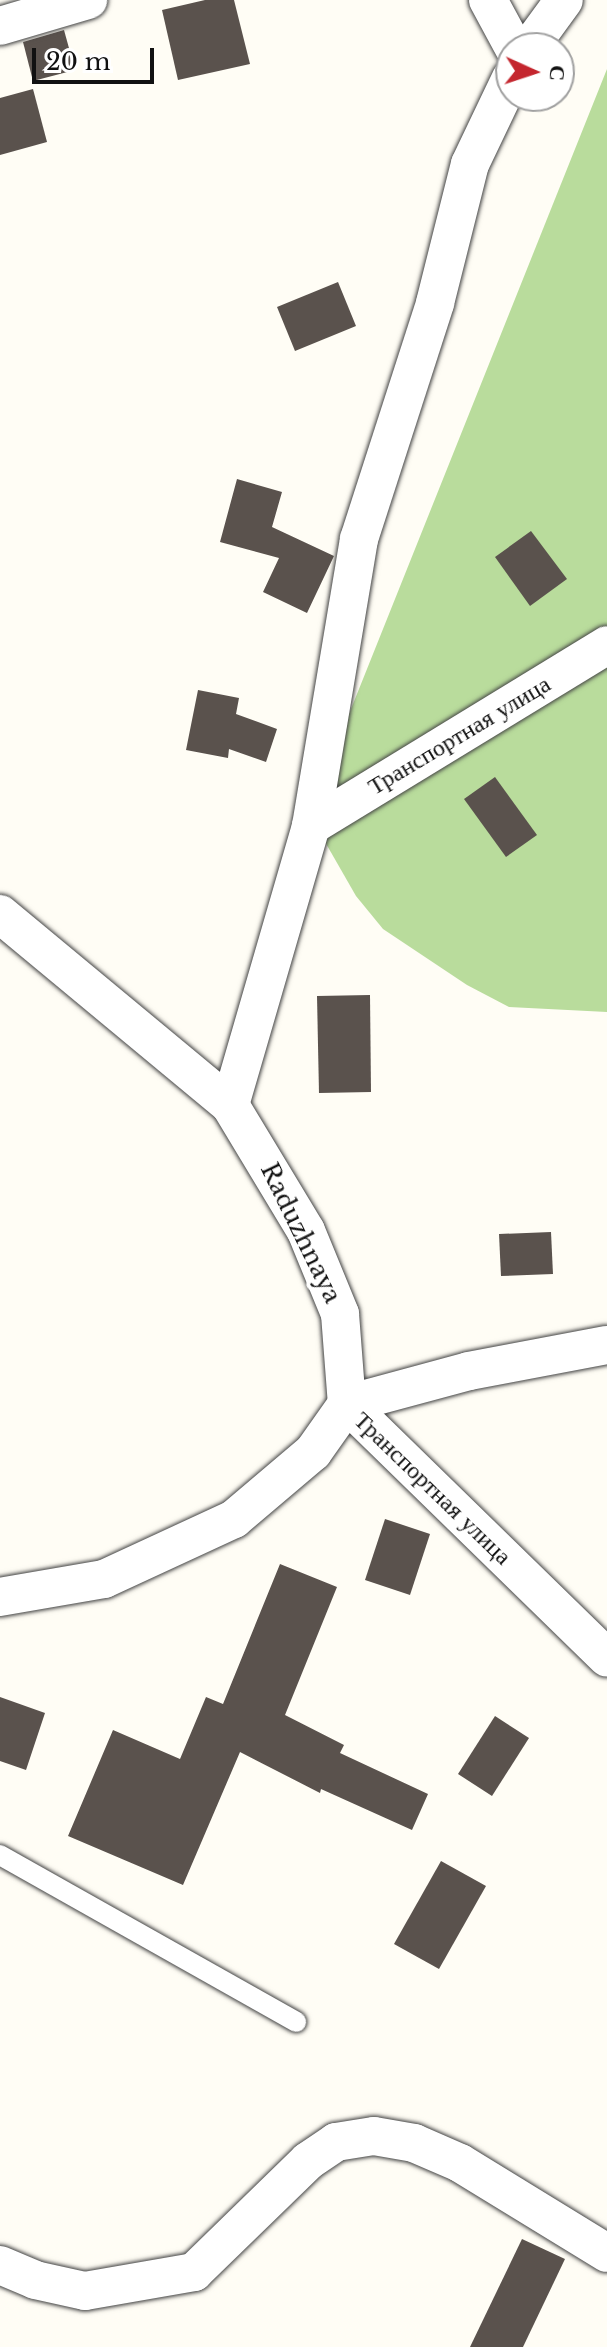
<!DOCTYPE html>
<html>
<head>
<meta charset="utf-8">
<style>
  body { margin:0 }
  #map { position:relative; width:607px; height:2347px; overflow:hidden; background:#fffdf5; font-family:"Libre Baskerville",serif }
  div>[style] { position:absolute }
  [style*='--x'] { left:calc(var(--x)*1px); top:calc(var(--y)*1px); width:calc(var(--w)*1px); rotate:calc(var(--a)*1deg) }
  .forest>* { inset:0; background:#b9dc9c }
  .building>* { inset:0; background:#5a524d }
  .roads { filter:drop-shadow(0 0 2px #444) drop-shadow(0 0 2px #444) }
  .lane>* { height:20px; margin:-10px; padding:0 10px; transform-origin:10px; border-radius:10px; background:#fff }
  .street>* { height:38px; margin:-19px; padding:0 19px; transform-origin:19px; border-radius:19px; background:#fff }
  span { translate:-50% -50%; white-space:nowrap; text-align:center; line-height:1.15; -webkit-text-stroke:8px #fff; paint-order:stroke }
  .street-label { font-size:24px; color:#111 }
  .north { position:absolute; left:495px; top:32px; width:80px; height:80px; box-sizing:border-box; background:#fff; border:2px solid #a0a0a0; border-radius:50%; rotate:93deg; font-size:22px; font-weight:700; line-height:32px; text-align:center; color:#111 }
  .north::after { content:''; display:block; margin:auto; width:28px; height:36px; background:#c4262e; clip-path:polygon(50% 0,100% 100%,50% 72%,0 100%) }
  .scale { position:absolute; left:32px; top:48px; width:122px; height:36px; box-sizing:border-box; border:4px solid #111; border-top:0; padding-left:10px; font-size:24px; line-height:28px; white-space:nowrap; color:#111; -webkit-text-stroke:6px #fff; paint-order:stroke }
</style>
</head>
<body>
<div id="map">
  <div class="forest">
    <div style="clip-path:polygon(607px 69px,607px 1012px,509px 1007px,467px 985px,383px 929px,356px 896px,309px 814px)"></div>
  </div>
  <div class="building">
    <div style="clip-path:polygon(205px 0,234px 0,250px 64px,178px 80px,162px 10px)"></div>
    <div style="clip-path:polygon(64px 30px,75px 70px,33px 81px,23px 42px)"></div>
    <div style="clip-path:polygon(33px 89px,47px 142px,0 155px,0 98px)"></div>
    <div style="clip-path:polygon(338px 282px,356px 326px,295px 351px,277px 307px)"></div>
    <div style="clip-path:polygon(237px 479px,282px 492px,272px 527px,334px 556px,307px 613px,263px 592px,279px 558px,220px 542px)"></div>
    <div style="clip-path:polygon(531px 531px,567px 579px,530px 606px,495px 557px)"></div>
    <div style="clip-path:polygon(198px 690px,239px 698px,236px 714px,277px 729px,266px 762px,229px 749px,228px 758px,186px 750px)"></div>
    <div style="clip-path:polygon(495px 777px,537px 835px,506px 857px,464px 799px)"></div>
    <div style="clip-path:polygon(370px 995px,371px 1092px,319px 1093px,317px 996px)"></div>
    <div style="clip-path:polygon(551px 1232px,553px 1274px,501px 1276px,499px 1234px)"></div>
    <div style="clip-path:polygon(385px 1519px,430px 1534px,410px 1595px,365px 1580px)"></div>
    <div style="clip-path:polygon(280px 1564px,337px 1587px,285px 1715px,344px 1745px,340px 1753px,428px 1794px,412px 1830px,321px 1789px,320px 1793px,240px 1752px,183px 1885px,68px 1836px,113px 1730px,180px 1759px,206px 1697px,223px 1704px)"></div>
    <div style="clip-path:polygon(0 1697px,45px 1713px,26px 1770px,0 1761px)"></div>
    <div style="clip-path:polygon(495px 1716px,529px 1738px,492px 1796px,458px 1774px)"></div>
    <div style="clip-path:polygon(441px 1861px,486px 1886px,439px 1969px,394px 1944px)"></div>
    <div style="clip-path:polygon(522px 2239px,565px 2259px,523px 2347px,470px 2347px)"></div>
  </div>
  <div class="roads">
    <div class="lane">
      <div style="--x:0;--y:1855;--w:340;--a:29.4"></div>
    </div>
    <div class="street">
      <div style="--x:488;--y:0;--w:55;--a:61.6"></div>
      <div style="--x:0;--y:26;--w:92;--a:-16.5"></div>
      <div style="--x:529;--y:48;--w:59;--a:-53.9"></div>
      <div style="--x:311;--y:826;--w:347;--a:-31.4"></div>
      <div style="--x:0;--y:914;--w:299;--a:39.7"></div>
      <div style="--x:230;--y:1105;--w:147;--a:58.9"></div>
      <div style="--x:306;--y:1231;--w:90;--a:67.7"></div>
      <div style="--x:340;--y:1314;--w:90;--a:85.6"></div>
      <div style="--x:347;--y:1404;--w:59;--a:125.3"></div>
      <div style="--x:313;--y:1452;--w:104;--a:139.7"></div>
      <div style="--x:234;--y:1519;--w:143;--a:155.2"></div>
      <div style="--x:104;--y:1579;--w:106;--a:170.2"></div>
      <div style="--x:230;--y:1105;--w:291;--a:-73.8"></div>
      <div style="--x:311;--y:826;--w:291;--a:-80.5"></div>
      <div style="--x:359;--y:539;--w:248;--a:-72.1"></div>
      <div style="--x:435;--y:303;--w:143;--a:-75.9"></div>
      <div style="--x:470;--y:164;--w:95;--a:-64.5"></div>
      <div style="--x:347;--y:1404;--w:363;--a:44.3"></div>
      <div style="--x:347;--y:1404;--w:126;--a:-15.1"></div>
      <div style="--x:469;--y:1371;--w:140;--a:-10.7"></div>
      <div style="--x:0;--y:2265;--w:38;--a:23"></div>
      <div style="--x:35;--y:2280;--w:51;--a:12.4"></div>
      <div style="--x:85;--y:2291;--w:111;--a:-9.9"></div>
      <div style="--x:194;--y:2272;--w:159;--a:-44.2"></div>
      <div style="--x:308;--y:2161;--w:34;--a:-34"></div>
      <div style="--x:336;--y:2142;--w:38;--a:-9"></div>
      <div style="--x:374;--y:2136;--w:41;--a:9.9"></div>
      <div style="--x:414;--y:2143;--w:50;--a:23.5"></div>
      <div style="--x:460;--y:2163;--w:172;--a:31.5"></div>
    </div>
  </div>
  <div class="street-label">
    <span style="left:459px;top:735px;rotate:-31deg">Транспортная улица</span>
    <span style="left:301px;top:1233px;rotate:64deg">Raduzhnaya</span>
    <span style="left:433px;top:1488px;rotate:44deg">Транспортная улица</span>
  </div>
  <div class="north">С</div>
  <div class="scale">20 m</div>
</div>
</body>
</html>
